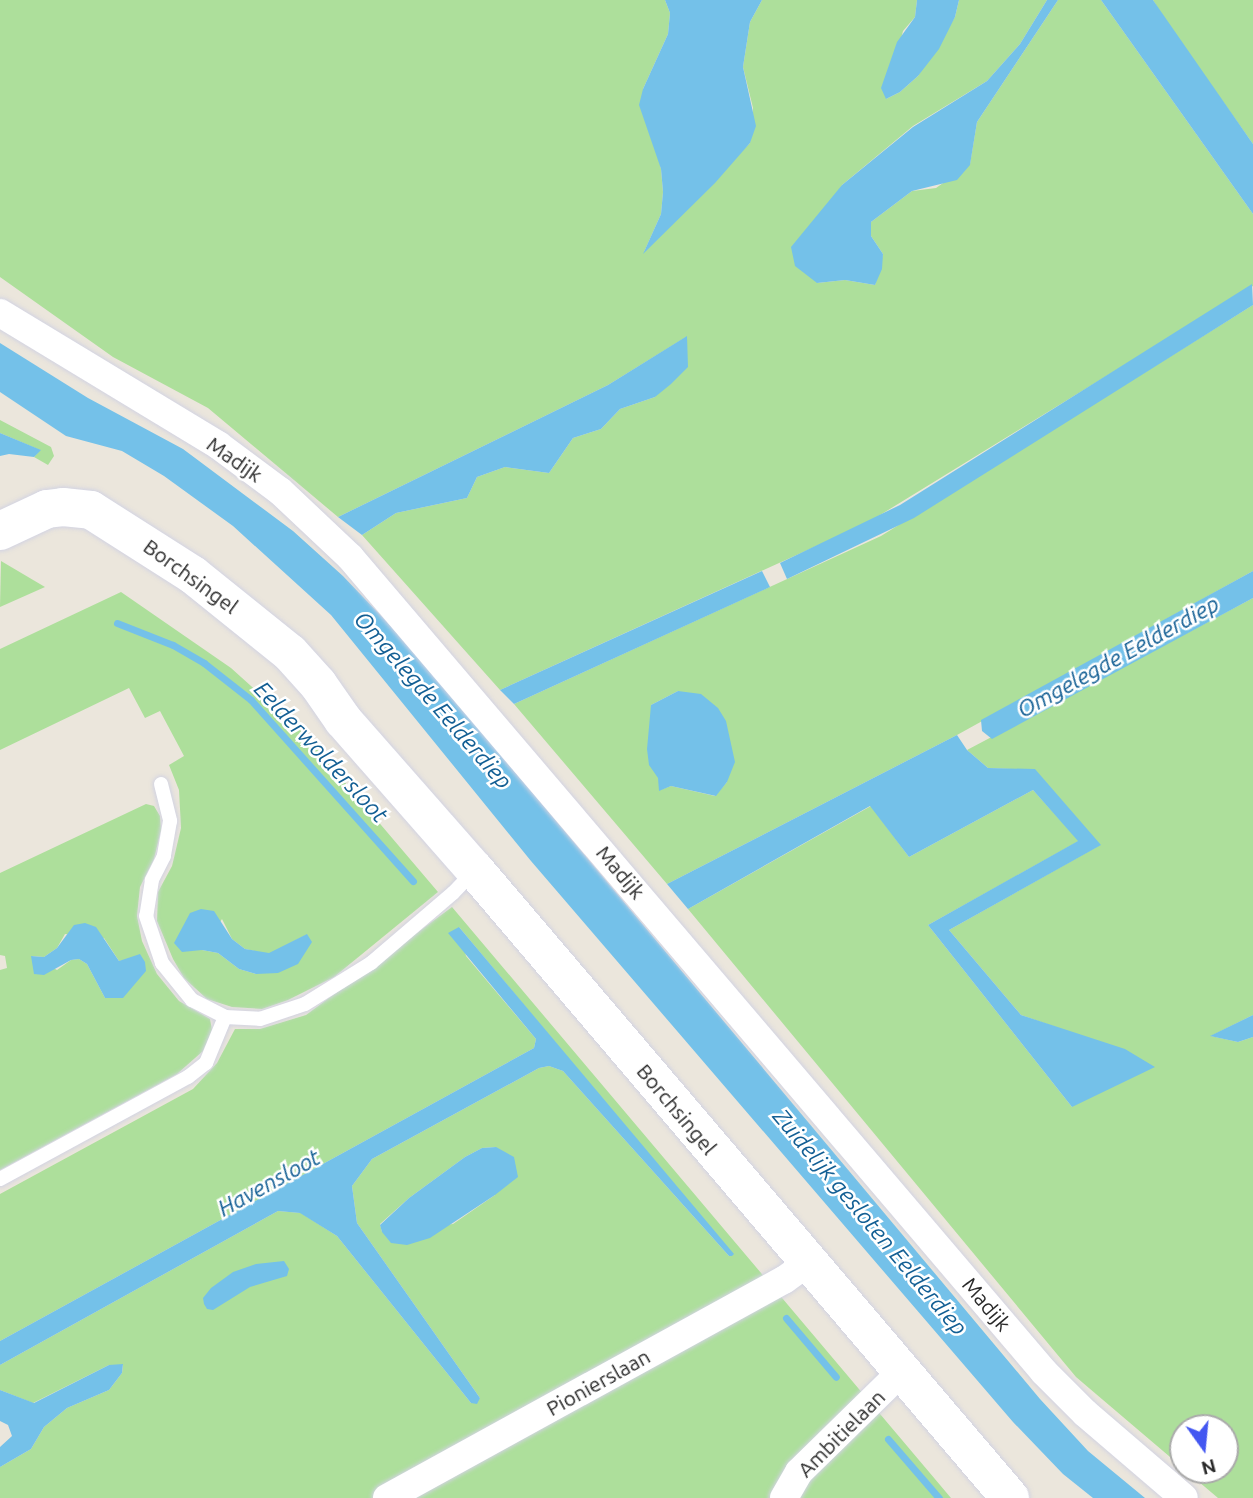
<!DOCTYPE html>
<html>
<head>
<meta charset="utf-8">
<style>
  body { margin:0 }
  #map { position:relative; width:1253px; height:1498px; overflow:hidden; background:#ebe6dc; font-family:Ubuntu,sans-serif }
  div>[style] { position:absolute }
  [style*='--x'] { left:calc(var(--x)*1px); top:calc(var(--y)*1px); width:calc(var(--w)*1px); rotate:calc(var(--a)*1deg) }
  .green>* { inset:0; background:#addf9b }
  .water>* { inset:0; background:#74c1e9 }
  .stream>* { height:7px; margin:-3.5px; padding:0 3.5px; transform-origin:3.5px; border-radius:3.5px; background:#74c1e9 }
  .roads { filter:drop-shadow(0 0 2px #d2d3e2) drop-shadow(0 0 2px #d2d3e2) }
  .lane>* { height:14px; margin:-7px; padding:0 7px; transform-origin:7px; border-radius:7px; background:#fff }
  .street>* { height:28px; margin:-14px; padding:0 14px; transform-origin:14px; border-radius:14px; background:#fff }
  .secondary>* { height:38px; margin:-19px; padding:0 19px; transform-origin:19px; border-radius:19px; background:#fff }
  span { translate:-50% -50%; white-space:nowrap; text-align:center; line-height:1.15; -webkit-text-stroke:5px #fff; paint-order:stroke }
  .street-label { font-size:21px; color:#2a2a2a }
  .water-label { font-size:23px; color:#135f94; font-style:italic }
  .north { position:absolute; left:1169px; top:1414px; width:70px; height:70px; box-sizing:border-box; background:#fff; border:2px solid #aaa; border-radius:50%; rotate:165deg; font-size:19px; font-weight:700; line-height:28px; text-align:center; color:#2a2a2a }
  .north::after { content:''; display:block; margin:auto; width:24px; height:32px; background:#4357f1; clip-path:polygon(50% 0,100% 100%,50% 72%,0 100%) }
</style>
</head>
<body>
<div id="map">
  <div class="green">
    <div style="clip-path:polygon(0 0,665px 0,670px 13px,668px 34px,643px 89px,661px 169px,663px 192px,661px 214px,644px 252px,750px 143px,753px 108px,743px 67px,750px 22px,762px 0,917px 0,915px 17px,903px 31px,886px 99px,900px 92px,918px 76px,955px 17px,959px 0,1047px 0,1020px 44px,987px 81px,913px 126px,842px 185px,817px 283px,845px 280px,875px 285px,883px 254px,871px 236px,871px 222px,912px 191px,936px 188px,970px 164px,977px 122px,1058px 0,1101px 0,1253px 214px,1253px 286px,867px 523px,500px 690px,362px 535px,396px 513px,467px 498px,477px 477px,505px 467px,549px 473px,573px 438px,601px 429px,620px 409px,655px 397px,686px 337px,608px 385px,338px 517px,208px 408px,113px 357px,0 277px)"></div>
    <div style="clip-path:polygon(1153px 0,1253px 0,1253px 144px,1167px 23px)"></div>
    <div style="clip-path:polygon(evenodd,1253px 305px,1253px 571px,957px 735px,667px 884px,514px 704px,881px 536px,1253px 305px,678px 691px,727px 782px,715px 796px,671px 786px,660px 790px,651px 705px,678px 691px)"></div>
    <div style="clip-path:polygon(0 420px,51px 447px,54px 456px,48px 465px,34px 457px,40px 450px,0 433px)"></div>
    <div style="clip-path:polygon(1px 561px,45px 587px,0 607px)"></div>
    <div style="clip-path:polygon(evenodd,121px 592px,231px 668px,302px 732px,438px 892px,334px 977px,288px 1000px,262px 1009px,232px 1007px,207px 999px,184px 978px,173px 959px,157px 921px,158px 892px,172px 866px,181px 828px,179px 790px,169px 765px,184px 756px,160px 711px,145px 718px,129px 688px,0 750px,0 649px,121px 592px,222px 919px,232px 939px,245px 949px,269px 954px,306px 935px,256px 974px,239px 969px,218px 953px,202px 950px,222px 919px)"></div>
    <div style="clip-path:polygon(1253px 598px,1253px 1015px,1211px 1036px,1238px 1042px,1253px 1037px,1253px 1498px,1218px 1498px,1185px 1470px,1225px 1470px,1225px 1428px,1183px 1428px,1183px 1468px,1076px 1377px,688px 909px,871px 806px,909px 857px,1033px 790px,1079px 841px,928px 925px,1072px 1107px,1090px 1039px,1021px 1015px,949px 930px,1100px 845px,1035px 770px,988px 768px,967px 750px)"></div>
    <div style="clip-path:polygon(evenodd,146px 804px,154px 806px,160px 816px,161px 830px,154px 859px,140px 887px,137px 916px,142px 941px,157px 974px,179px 1001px,210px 1019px,212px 1030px,203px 1051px,177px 1074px,0 1170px,0 970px,7px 968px,5px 956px,0 955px,0 873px,146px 804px,65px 934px,104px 938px,119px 961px,128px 960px,105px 998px,87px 964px,79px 959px,71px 960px,57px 970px,31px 956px,44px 957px,57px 948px,65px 934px)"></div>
    <div style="clip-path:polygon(evenodd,452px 907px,951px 1498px,0 1498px,0 1467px,31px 1449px,44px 1427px,67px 1408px,109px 1390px,122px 1373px,123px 1365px,109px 1365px,33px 1403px,0 1390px,0 1365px,278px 1211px,301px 1213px,337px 1236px,471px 1403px,480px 1398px,357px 1223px,352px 1186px,372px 1159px,539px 1068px,549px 1066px,563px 1071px,729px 1256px,732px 1255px,459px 927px,466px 956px,536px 1039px,534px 1048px,0 1341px,0 1194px,193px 1089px,217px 1063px,235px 1029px,260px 1029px,306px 1015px,452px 907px,496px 1147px,495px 1195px,453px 1224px,382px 1232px,380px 1224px,409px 1198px,465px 1157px,482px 1148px,496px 1147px)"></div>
  </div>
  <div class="water">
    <div style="clip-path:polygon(665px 0,762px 0,750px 22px,743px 67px,756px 126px,750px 143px,715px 183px,643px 254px,661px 214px,663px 192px,661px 169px,639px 105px,643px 89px,668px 34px,670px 13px)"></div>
    <div style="clip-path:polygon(917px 0,959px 0,955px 17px,939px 49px,918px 76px,900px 92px,886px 99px,881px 88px,897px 42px,915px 17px)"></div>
    <div style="clip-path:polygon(1047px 0,1058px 0,977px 122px,970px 165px,957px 180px,912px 191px,871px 222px,871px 236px,883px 254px,882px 269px,875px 285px,845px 280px,817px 283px,795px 266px,791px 247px,842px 185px,913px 127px,987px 81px,1020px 44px)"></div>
    <div style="clip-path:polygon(1101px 0,1153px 0,1253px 144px,1253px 214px)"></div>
    <div style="clip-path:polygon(1252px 284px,1253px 305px,914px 518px,787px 579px,780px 563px,900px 505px)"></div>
    <div style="clip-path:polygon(687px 336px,688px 367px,671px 384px,655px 397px,620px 409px,601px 429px,573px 438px,549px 473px,505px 467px,477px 477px,467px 498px,396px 513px,362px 535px,338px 517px,608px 385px)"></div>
    <div style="clip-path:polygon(0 343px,88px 398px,183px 449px,293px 531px,343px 576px,408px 644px,1040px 1399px,1088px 1451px,1145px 1498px,1093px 1498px,1063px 1474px,1013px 1422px,531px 861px,331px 615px,233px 526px,164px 476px,122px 451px,66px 436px,0 392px)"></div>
    <div style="clip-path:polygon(0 433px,41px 450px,34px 457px,9px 454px,0 456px)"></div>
    <div style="clip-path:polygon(762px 571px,770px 587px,514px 704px,500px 690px)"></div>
    <div style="clip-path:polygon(1253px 571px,1253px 598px,992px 739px,982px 731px,981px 720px)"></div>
    <div style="clip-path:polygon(678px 691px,701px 694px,718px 708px,726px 721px,735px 762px,727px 782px,716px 796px,671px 786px,659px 791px,658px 778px,649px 765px,647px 749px,651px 705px)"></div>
    <div style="clip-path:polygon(957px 735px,967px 750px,988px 768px,1035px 769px,1101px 845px,949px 930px,1021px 1015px,1125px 1049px,1155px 1067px,1072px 1107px,928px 925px,1078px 841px,1033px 790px,909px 857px,870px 806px,688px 909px,667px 884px)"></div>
    <div style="clip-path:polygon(201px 909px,214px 911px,232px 939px,245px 949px,269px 953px,307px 934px,312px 942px,298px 964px,278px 973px,256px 974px,239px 969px,218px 953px,202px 950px,182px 952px,174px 943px,190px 913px)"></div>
    <div style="clip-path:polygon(85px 923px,96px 927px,119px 961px,140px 954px,145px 962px,146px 971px,123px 998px,105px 998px,87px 964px,79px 959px,71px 960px,44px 975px,34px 974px,31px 956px,44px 957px,57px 948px,74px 925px)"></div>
    <div style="clip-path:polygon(459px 927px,734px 1254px,732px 1256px,729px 1256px,563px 1071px,549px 1066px,539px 1068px,372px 1159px,352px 1186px,357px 1223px,480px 1398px,477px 1404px,471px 1403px,337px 1236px,300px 1213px,278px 1211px,0 1365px,0 1341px,534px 1048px,536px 1039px,448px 933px)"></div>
    <div style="clip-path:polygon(1253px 1015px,1253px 1037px,1238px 1042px,1210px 1036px)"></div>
    <div style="clip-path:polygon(496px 1147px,514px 1157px,518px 1177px,495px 1195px,430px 1238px,407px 1245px,391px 1243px,382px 1232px,380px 1225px,409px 1198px,465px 1157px,482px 1148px)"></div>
    <div style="clip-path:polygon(284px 1261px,289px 1269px,287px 1276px,250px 1287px,213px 1310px,207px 1309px,204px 1304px,203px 1298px,211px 1288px,233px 1272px,256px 1264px)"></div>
    <div style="clip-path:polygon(123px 1364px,122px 1373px,109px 1390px,67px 1408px,44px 1427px,31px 1449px,0 1467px,0 1447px,12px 1436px,8px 1425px,0 1421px,0 1390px,34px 1403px,109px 1365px)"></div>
  </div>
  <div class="stream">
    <div style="--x:117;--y:623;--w:60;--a:21.4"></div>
    <div style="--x:173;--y:645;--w:36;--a:30"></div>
    <div style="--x:204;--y:663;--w:60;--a:38.2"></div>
    <div style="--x:251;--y:700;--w:243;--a:48.2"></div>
    <div style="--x:786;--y:1318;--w:77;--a:49.7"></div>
    <div style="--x:888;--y:1439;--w:78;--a:49.2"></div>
  </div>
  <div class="roads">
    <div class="lane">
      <div style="--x:161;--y:784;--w:38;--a:76"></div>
      <div style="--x:170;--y:821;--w:36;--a:100"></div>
      <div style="--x:164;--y:856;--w:27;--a:117"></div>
      <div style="--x:152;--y:880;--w:36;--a:99"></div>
      <div style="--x:146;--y:916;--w:50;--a:71.2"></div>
      <div style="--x:162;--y:963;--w:48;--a:51"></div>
      <div style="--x:192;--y:1000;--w:37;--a:27"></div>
      <div style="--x:0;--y:1179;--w:214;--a:-28.5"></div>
      <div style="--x:188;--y:1077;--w:23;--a:-38"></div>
      <div style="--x:206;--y:1063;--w:50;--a:-67.6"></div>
      <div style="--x:225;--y:1017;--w:35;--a:3"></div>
      <div style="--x:260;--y:1019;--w:47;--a:-18.4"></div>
      <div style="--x:305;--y:1004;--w:78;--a:-31.8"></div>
      <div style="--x:371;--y:963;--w:108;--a:-40.5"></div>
      <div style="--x:453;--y:893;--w:30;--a:-46"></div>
    </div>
    <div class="street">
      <div style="--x:0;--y:313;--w:255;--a:31.2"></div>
      <div style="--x:218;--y:445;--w:77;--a:36.6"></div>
      <div style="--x:280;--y:491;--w:96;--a:43.3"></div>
      <div style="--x:350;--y:557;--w:1070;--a:49.58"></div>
      <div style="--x:1044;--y:1372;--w:58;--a:45"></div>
      <div style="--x:1085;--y:1413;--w:130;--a:40.6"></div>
      <div style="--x:387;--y:1498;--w:453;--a:-28.8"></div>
      <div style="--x:784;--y:1280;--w:29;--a:-36"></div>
      <div style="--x:784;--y:1498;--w:30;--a:-60"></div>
      <div style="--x:799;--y:1472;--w:144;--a:-44.4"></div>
    </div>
    <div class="secondary">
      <div style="--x:0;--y:531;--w:52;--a:-25.1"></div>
      <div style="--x:47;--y:509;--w:16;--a:-7"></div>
      <div style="--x:63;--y:507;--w:28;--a:6"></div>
      <div style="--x:91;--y:510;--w:121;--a:32.5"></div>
      <div style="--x:193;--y:575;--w:124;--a:38.8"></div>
      <div style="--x:290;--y:653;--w:42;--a:47.9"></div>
      <div style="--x:318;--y:684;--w:44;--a:55.2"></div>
      <div style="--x:343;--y:720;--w:200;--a:48.7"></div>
      <div style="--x:475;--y:870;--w:825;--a:49.57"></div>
    </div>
  </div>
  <div class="street-label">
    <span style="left:235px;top:459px;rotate:35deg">Madijk</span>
    <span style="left:191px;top:576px;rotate:36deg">Borchsingel</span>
    <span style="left:621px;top:872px;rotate:50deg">Madijk</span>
    <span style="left:677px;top:1109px;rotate:50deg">Borchsingel</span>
    <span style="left:987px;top:1304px;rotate:50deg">Madijk</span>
    <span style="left:598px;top:1382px;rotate:-29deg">Pionierslaan</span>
    <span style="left:841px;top:1433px;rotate:-45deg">Ambitielaan</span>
  </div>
  <div class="water-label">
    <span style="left:1118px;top:657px;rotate:-29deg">Omgelegde Eelderdiep</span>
    <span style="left:433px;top:700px;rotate:49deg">Omgelegde Eelderdiep</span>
    <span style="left:321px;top:752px;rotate:47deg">Eelderwoldersloot</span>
    <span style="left:269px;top:1183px;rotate:-29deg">Havensloot</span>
    <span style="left:870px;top:1222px;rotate:50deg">Zuidelijk gesloten Eelderdiep</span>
  </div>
  <div class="north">N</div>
</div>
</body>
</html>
